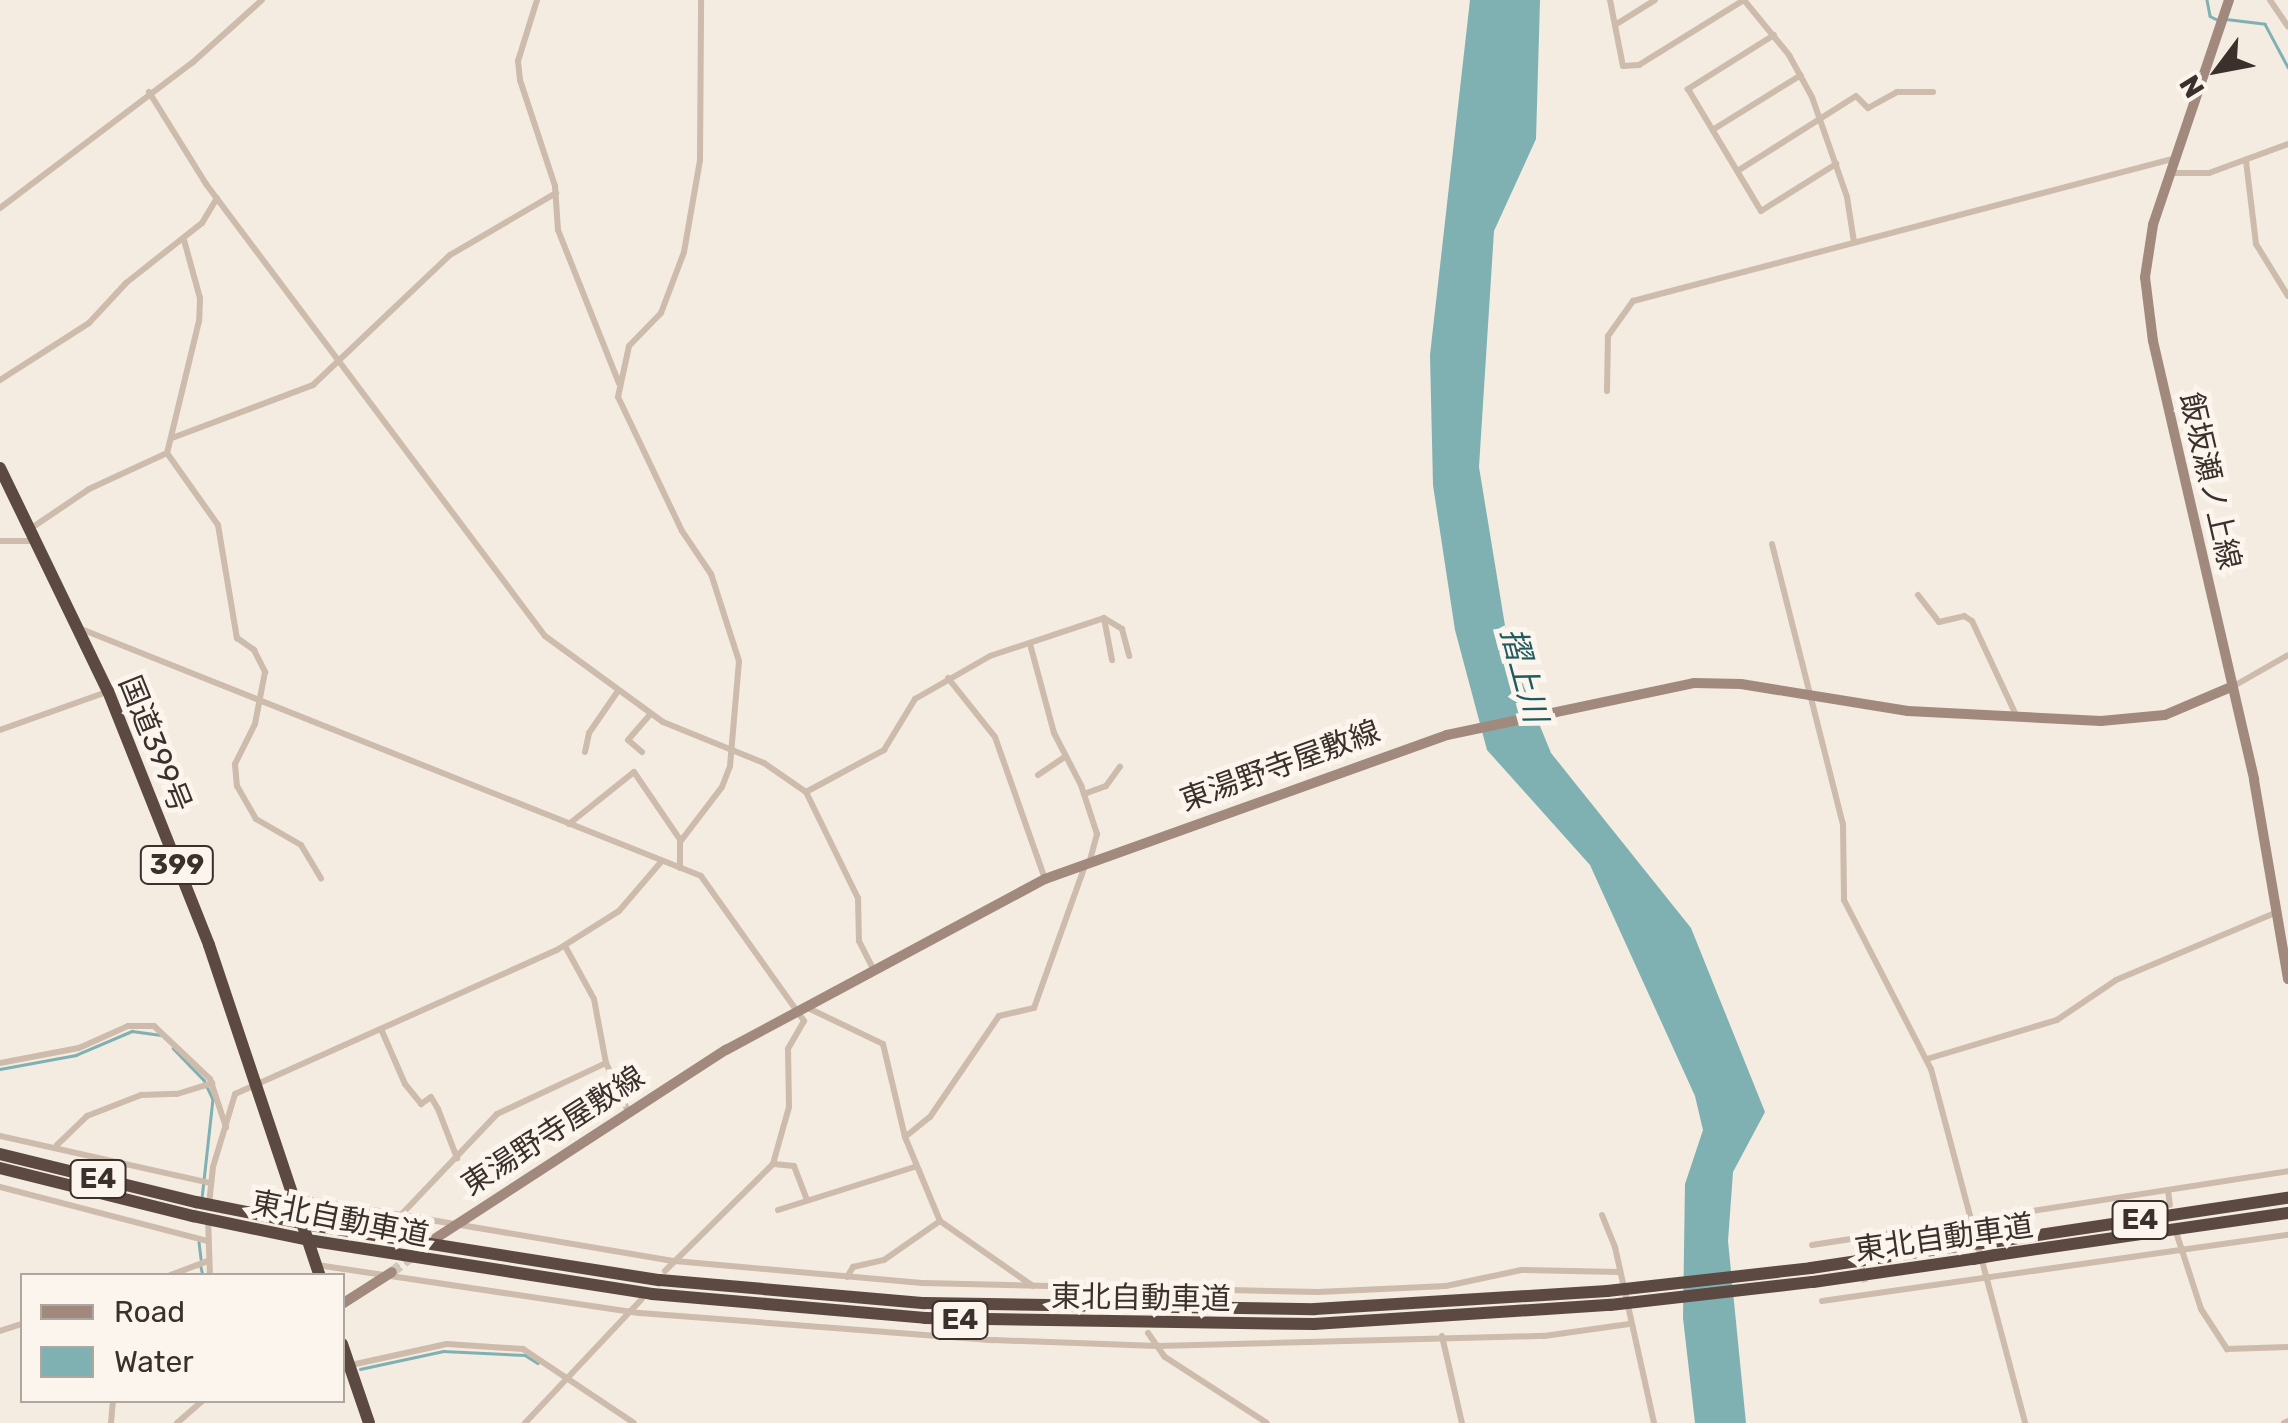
<!DOCTYPE html>
<html>
<head>
<meta charset="utf-8">
<style>
  body { margin:0 }
  #map { position:relative; width:2288px; height:1423px; overflow:hidden; background:#f4ebe1; font-family:Rubik,"Noto Sans JP",sans-serif }
  div>[style] { position:absolute }
  [style*='--x'] { left:calc(var(--x)*1px); top:calc(var(--y)*1px); width:calc(var(--w)*1px); rotate:calc(var(--a)*1deg) }
  .water>* { inset:0; background:#7fb0b2 }
  .stream>* { height:2.5px; margin:-1.25px; padding:0 1.25px; transform-origin:1.25px; border-radius:1.25px; background:#7fb0b2 }
  .street-tunnel>* { height:6px; margin-top:-3px; transform-origin:0; background:repeating-linear-gradient(90deg,#cfc6bd 0 6px,transparent 0 9px) }
  .secondary-tunnel>* { height:10px; margin-top:-5px; transform-origin:0; background:repeating-linear-gradient(90deg,#cfc6bd 0 10px,transparent 0 15px) }
  .street>* { height:6px; margin:-3px; padding:0 3px; transform-origin:3px; border-radius:3px; background:#cdbbac }
  .secondary>* { height:10px; margin:-5px; padding:0 5px; transform-origin:5px; border-radius:5px; background:#a18a7d }
  .highway>* { height:12px; margin:-6px; padding:0 6px; transform-origin:6px; border-radius:6px; background:#5c4a42 }
  .highway-bridge>* { height:12px; margin:-6px; padding:0 6px; transform-origin:6px; border-radius:6px; background:#5c4a42 }
  span { translate:-50% -50%; white-space:nowrap; text-align:center; line-height:1.15; -webkit-text-stroke:10px #fbf5ee; paint-order:stroke }
  .shield-label span { padding:2px 8px; background:#fbf5ee; border:2px solid; border-radius:8px; -webkit-text-stroke-width:0 }
  .shield-label { font-size:28px; color:#3b302b; font-weight:700 }
  .street-label { font-size:30px; color:#3b302b }
  .water-label { font-size:32px; color:#1f5a5e; font-style:italic }
  .legend { position:absolute; left:20px; top:1273px; width:325px; height:130px; box-sizing:border-box; background:#fbf5ee; border:2px solid #aea6a0; margin:0; padding:12px 18px; list-style:none; font-size:30px; color:#3b302b }
  .legend li { display:flex; align-items:center; gap:20px; height:50px }
  .legend b { width:50px; border:2px solid #aea6a0 }
  .north { position:absolute; left:2168px; top:20px; width:100px; height:100px; -webkit-text-stroke:8px #fbf5ee; paint-order:stroke; rotate:238deg; font-size:28px; font-weight:700; line-height:40px; text-align:center; color:#3b302b }
  .north::after { content:''; display:block; margin:auto; width:35px; height:45px; background:#3b302b; clip-path:polygon(50% 0,100% 100%,50% 72%,0 100%) }
</style>
</head>
<body>
<div id="map">
  <div class="water">
    <div style="clip-path:polygon(1470px 0,1540px 0,1536px 139px,1494px 231px,1479px 467px,1509px 650px,1551px 753px,1691px 928px,1765px 1112px,1733px 1172px,1728px 1241px,1746px 1423px,1695px 1423px,1683px 1318px,1685px 1184px,1703px 1130px,1695px 1096px,1590px 865px,1487px 750px,1455px 630px,1433px 485px,1430px 355px)"></div>
  </div>
  <div class="stream">
    <div style="--x:2207;--y:0;--w:16;--a:79"></div>
    <div style="--x:2210;--y:16;--w:9;--a:27"></div>
    <div style="--x:2226;--y:19;--w:39;--a:7"></div>
    <div style="--x:2265;--y:24;--w:49;--a:61.9"></div>
    <div style="--x:173;--y:1048;--w:45;--a:45.9"></div>
    <div style="--x:204;--y:1080;--w:21;--a:65"></div>
    <div style="--x:213;--y:1099;--w:101;--a:96.3"></div>
    <div style="--x:0;--y:1069;--w:77;--a:-10.4"></div>
    <div style="--x:76;--y:1055;--w:61;--a:-23.2"></div>
    <div style="--x:132;--y:1031;--w:29;--a:8"></div>
    <div style="--x:199;--y:1242;--w:17;--a:83"></div>
    <div style="--x:201;--y:1267;--w:9;--a:77"></div>
    <div style="--x:360;--y:1369;--w:85;--a:-12.2"></div>
    <div style="--x:443;--y:1351;--w:82;--a:2.8"></div>
    <div style="--x:525;--y:1355;--w:15;--a:32"></div>
  </div>
  <div class="street-tunnel">
    <div style="--x:1860;--y:1259;--w:24;--a:78"></div>
  </div>
  <div class="secondary-tunnel">
    <div style="--x:392;--y:1272;--w:49;--a:-37.6"></div>
  </div>
  <div class="street">
    <div style="--x:537;--y:0;--w:64;--a:107.3"></div>
    <div style="--x:518;--y:61;--w:19;--a:84"></div>
    <div style="--x:520;--y:80;--w:112;--a:71.7"></div>
    <div style="--x:555;--y:186;--w:44;--a:86.1"></div>
    <div style="--x:558;--y:230;--w:165;--a:68.3"></div>
    <div style="--x:1610;--y:0;--w:67;--a:78.9"></div>
    <div style="--x:1623;--y:66;--w:16;--a:-4"></div>
    <div style="--x:1639;--y:65;--w:123;--a:-31.8"></div>
    <div style="--x:1744;--y:0;--w:71;--a:50.7"></div>
    <div style="--x:1789;--y:55;--w:48;--a:61.3"></div>
    <div style="--x:1812;--y:97;--w:106;--a:70.7"></div>
    <div style="--x:1847;--y:197;--w:46;--a:81.2"></div>
    <div style="--x:2270;--y:0;--w:32;--a:56"></div>
    <div style="--x:1615;--y:25;--w:47;--a:-32"></div>
    <div style="--x:1774;--y:35;--w:102;--a:147.9"></div>
    <div style="--x:1688;--y:89;--w:142;--a:59.1"></div>
    <div style="--x:1761;--y:211;--w:89;--a:-32.1"></div>
    <div style="--x:149;--y:92;--w:108;--a:58.2"></div>
    <div style="--x:206;--y:184;--w:565;--a:53.13"></div>
    <div style="--x:545;--y:636;--w:146;--a:36.1"></div>
    <div style="--x:663;--y:722;--w:109;--a:22.1"></div>
    <div style="--x:764;--y:763;--w:51;--a:34.6"></div>
    <div style="--x:806;--y:792;--w:118;--a:63.9"></div>
    <div style="--x:858;--y:898;--w:43;--a:88.7"></div>
    <div style="--x:859;--y:941;--w:34;--a:63"></div>
    <div style="--x:1714;--y:129;--w:102;--a:-31.8"></div>
    <div style="--x:2246;--y:161;--w:84;--a:83.1"></div>
    <div style="--x:2256;--y:244;--w:61;--a:58.4"></div>
    <div style="--x:1739;--y:170;--w:138;--a:-32.3"></div>
    <div style="--x:1856;--y:96;--w:17;--a:45"></div>
    <div style="--x:1868;--y:108;--w:33;--a:-29"></div>
    <div style="--x:1897;--y:92;--w:36;--a:0"></div>
    <div style="--x:2172;--y:173;--w:37;--a:0"></div>
    <div style="--x:2209;--y:173;--w:84;--a:-20.2"></div>
    <div style="--x:0;--y:208;--w:241;--a:-37.1"></div>
    <div style="--x:192;--y:63;--w:94;--a:-42"></div>
    <div style="--x:184;--y:240;--w:60;--a:74.6"></div>
    <div style="--x:200;--y:298;--w:23;--a:92"></div>
    <div style="--x:199;--y:321;--w:136;--a:103.6"></div>
    <div style="--x:167;--y:453;--w:88;--a:54.7"></div>
    <div style="--x:218;--y:525;--w:115;--a:80.5"></div>
    <div style="--x:237;--y:638;--w:21;--a:35"></div>
    <div style="--x:254;--y:650;--w:25;--a:63"></div>
    <div style="--x:265;--y:672;--w:53;--a:100.9"></div>
    <div style="--x:255;--y:724;--w:45;--a:116.6"></div>
    <div style="--x:235;--y:764;--w:22;--a:85"></div>
    <div style="--x:237;--y:786;--w:38;--a:60"></div>
    <div style="--x:256;--y:819;--w:52;--a:30"></div>
    <div style="--x:301;--y:845;--w:39;--a:59"></div>
    <div style="--x:0;--y:380;--w:106;--a:-32.6"></div>
    <div style="--x:89;--y:323;--w:54;--a:-47.2"></div>
    <div style="--x:126;--y:283;--w:97;--a:-38.3"></div>
    <div style="--x:202;--y:223;--w:29;--a:-59"></div>
    <div style="--x:1607;--y:391;--w:55;--a:-89"></div>
    <div style="--x:1608;--y:336;--w:43;--a:-54.5"></div>
    <div style="--x:1633;--y:301;--w:562;--a:-14.75"></div>
    <div style="--x:172;--y:438;--w:151;--a:-20.6"></div>
    <div style="--x:313;--y:385;--w:189;--a:-43.5"></div>
    <div style="--x:450;--y:255;--w:123;--a:-30.3"></div>
    <div style="--x:30;--y:529;--w:71;--a:-34.1"></div>
    <div style="--x:89;--y:489;--w:86;--a:-24.8"></div>
    <div style="--x:0;--y:541;--w:35;--a:0"></div>
    <div style="--x:1772;--y:544;--w:289;--a:75.8"></div>
    <div style="--x:1843;--y:824;--w:76;--a:89.2"></div>
    <div style="--x:1844;--y:900;--w:190;--a:62.8"></div>
    <div style="--x:1931;--y:1069;--w:366;--a:75.1"></div>
    <div style="--x:1918;--y:595;--w:34;--a:52"></div>
    <div style="--x:1939;--y:622;--w:26;--a:-13"></div>
    <div style="--x:1964;--y:616;--w:9;--a:32"></div>
    <div style="--x:1972;--y:621;--w:104;--a:64.9"></div>
    <div style="--x:1104;--y:618;--w:43;--a:79.2"></div>
    <div style="--x:81;--y:629;--w:667;--a:21.72"></div>
    <div style="--x:701;--y:876;--w:178;--a:54.6"></div>
    <div style="--x:804;--y:1021;--w:32;--a:120"></div>
    <div style="--x:788;--y:1049;--w:58;--a:89"></div>
    <div style="--x:789;--y:1107;--w:59;--a:105.7"></div>
    <div style="--x:773;--y:1164;--w:152;--a:135.3"></div>
    <div style="--x:1030;--y:644;--w:92;--a:74.9"></div>
    <div style="--x:1054;--y:733;--w:59;--a:62.6"></div>
    <div style="--x:1081;--y:785;--w:52;--a:71.9"></div>
    <div style="--x:1097;--y:834;--w:28;--a:105"></div>
    <div style="--x:948;--y:678;--w:75;--a:51.5"></div>
    <div style="--x:995;--y:737;--w:151;--a:70.6"></div>
    <div style="--x:2232;--y:687;--w:64;--a:-29.7"></div>
    <div style="--x:0;--y:730;--w:114;--a:-19.6"></div>
    <div style="--x:585;--y:752;--w:19;--a:-78"></div>
    <div style="--x:589;--y:733;--w:51;--a:-55.4"></div>
    <div style="--x:642;--y:752;--w:18;--a:-139"></div>
    <div style="--x:628;--y:740;--w:35;--a:-49"></div>
    <div style="--x:1038;--y:775;--w:32;--a:-34"></div>
    <div style="--x:806;--y:792;--w:89;--a:-28.3"></div>
    <div style="--x:884;--y:750;--w:60;--a:-58.7"></div>
    <div style="--x:915;--y:699;--w:86;--a:-29.8"></div>
    <div style="--x:990;--y:656;--w:120;--a:-18.4"></div>
    <div style="--x:1104;--y:618;--w:21;--a:31"></div>
    <div style="--x:1122;--y:629;--w:28;--a:75"></div>
    <div style="--x:1084;--y:794;--w:23;--a:-20"></div>
    <div style="--x:1106;--y:786;--w:24;--a:-54"></div>
    <div style="--x:569;--y:824;--w:83;--a:-38.7"></div>
    <div style="--x:634;--y:772;--w:83;--a:55.7"></div>
    <div style="--x:680;--y:868;--w:26;--a:-90"></div>
    <div style="--x:680;--y:842;--w:69;--a:-52.6"></div>
    <div style="--x:722;--y:787;--w:22;--a:-69"></div>
    <div style="--x:730;--y:766;--w:105;--a:-85.1"></div>
    <div style="--x:739;--y:661;--w:91;--a:-107.8"></div>
    <div style="--x:711;--y:574;--w:52;--a:-124"></div>
    <div style="--x:682;--y:531;--w:148;--a:-115.5"></div>
    <div style="--x:618;--y:397;--w:52;--a:-77.8"></div>
    <div style="--x:629;--y:346;--w:46;--a:-45.9"></div>
    <div style="--x:661;--y:313;--w:65;--a:-69.3"></div>
    <div style="--x:684;--y:252;--w:93;--a:-80.1"></div>
    <div style="--x:700;--y:160;--w:160;--a:-89.6"></div>
    <div style="--x:565;--y:946;--w:60;--a:61.3"></div>
    <div style="--x:594;--y:999;--w:65;--a:79.4"></div>
    <div style="--x:606;--y:1063;--w:53;--a:65.4"></div>
    <div style="--x:808;--y:1008;--w:83;--a:25.6"></div>
    <div style="--x:883;--y:1044;--w:96;--a:76.7"></div>
    <div style="--x:905;--y:1137;--w:91;--a:67.4"></div>
    <div style="--x:940;--y:1221;--w:113;--a:35"></div>
    <div style="--x:381;--y:1029;--w:60;--a:66.4"></div>
    <div style="--x:405;--y:1084;--w:26;--a:51"></div>
    <div style="--x:421;--y:1104;--w:12;--a:-35"></div>
    <div style="--x:431;--y:1097;--w:14;--a:60"></div>
    <div style="--x:438;--y:1109;--w:53;--a:68.8"></div>
    <div style="--x:1927;--y:1059;--w:136;--a:-16.7"></div>
    <div style="--x:2057;--y:1020;--w:71;--a:-34.1"></div>
    <div style="--x:2116;--y:980;--w:175;--a:-22.9"></div>
    <div style="--x:0;--y:1063;--w:80;--a:-10.8"></div>
    <div style="--x:79;--y:1048;--w:54;--a:-24.2"></div>
    <div style="--x:128;--y:1026;--w:26;--a:0"></div>
    <div style="--x:154;--y:1026;--w:77;--a:43.4"></div>
    <div style="--x:210;--y:1079;--w:51;--a:71.6"></div>
    <div style="--x:0;--y:1136;--w:216;--a:12.6"></div>
    <div style="--x:905;--y:1137;--w:32;--a:-39"></div>
    <div style="--x:930;--y:1117;--w:122;--a:-55.7"></div>
    <div style="--x:999;--y:1016;--w:36;--a:-13"></div>
    <div style="--x:1034;--y:1008;--w:154;--a:-70.3"></div>
    <div style="--x:57;--y:1145;--w:42;--a:-44"></div>
    <div style="--x:87;--y:1116;--w:58;--a:-21.3"></div>
    <div style="--x:141;--y:1095;--w:36;--a:-2"></div>
    <div style="--x:177;--y:1094;--w:37;--a:-17"></div>
    <div style="--x:774;--y:1164;--w:20;--a:6"></div>
    <div style="--x:794;--y:1166;--w:36;--a:69"></div>
    <div style="--x:0;--y:1187;--w:214;--a:14.6"></div>
    <div style="--x:2168;--y:1191;--w:14;--a:82"></div>
    <div style="--x:295;--y:1197;--w:385;--a:9.6"></div>
    <div style="--x:675;--y:1261;--w:248;--a:5.1"></div>
    <div style="--x:922;--y:1283;--w:396;--a:1.3"></div>
    <div style="--x:1318;--y:1292;--w:128;--a:-2.7"></div>
    <div style="--x:1446;--y:1286;--w:77;--a:-12"></div>
    <div style="--x:1521;--y:1270;--w:98;--a:1.2"></div>
    <div style="--x:209;--y:1205;--w:38;--a:-84"></div>
    <div style="--x:213;--y:1167;--w:76;--a:-73.2"></div>
    <div style="--x:235;--y:1094;--w:353;--a:-24.1"></div>
    <div style="--x:557;--y:950;--w:73;--a:-32.2"></div>
    <div style="--x:619;--y:911;--w:65;--a:-49.4"></div>
    <div style="--x:778;--y:1210;--w:143;--a:-17.5"></div>
    <div style="--x:1602;--y:1215;--w:35;--a:68"></div>
    <div style="--x:1615;--y:1247;--w:180;--a:77.5"></div>
    <div style="--x:208;--y:1217;--w:59;--a:88.1"></div>
    <div style="--x:399;--y:1217;--w:142;--a:-46.4"></div>
    <div style="--x:497;--y:1114;--w:120;--a:-25.1"></div>
    <div style="--x:2177;--y:1235;--w:78;--a:72"></div>
    <div style="--x:2201;--y:1309;--w:48;--a:57"></div>
    <div style="--x:2227;--y:1349;--w:61;--a:-1.9"></div>
    <div style="--x:1857;--y:1242;--w:11;--a:80"></div>
    <div style="--x:1812;--y:1245;--w:482;--a:-8.8"></div>
    <div style="--x:317;--y:1265;--w:327;--a:8.5"></div>
    <div style="--x:640;--y:1313;--w:354;--a:4.4"></div>
    <div style="--x:993;--y:1340;--w:164;--a:2.1"></div>
    <div style="--x:1157;--y:1346;--w:387;--a:-1.5"></div>
    <div style="--x:1544;--y:1336;--w:86;--a:-8"></div>
    <div style="--x:168;--y:1276;--w:43;--a:-20.6"></div>
    <div style="--x:847;--y:1277;--w:12;--a:-59"></div>
    <div style="--x:853;--y:1267;--w:32;--a:-13"></div>
    <div style="--x:884;--y:1260;--w:68;--a:-34.9"></div>
    <div style="--x:1126;--y:1289;--w:10;--a:73"></div>
    <div style="--x:1822;--y:1301;--w:471;--a:-8.1"></div>
    <div style="--x:0;--y:1331;--w:23;--a:-18"></div>
    <div style="--x:1148;--y:1333;--w:29;--a:55"></div>
    <div style="--x:1165;--y:1357;--w:121;--a:32.9"></div>
    <div style="--x:1442;--y:1336;--w:89;--a:77.1"></div>
    <div style="--x:342;--y:1367;--w:107;--a:-12.4"></div>
    <div style="--x:447;--y:1344;--w:76;--a:3.8"></div>
    <div style="--x:523;--y:1349;--w:133;--a:33.7"></div>
    <div style="--x:111;--y:1423;--w:23;--a:-85"></div>
    <div style="--x:177;--y:1423;--w:35;--a:-41"></div>
    <div style="--x:525;--y:1423;--w:170;--a:-46.7"></div>
    <div style="--x:2284;--y:1423;--w:4;--a:-27"></div>
  </div>
  <div class="secondary">
    <div style="--x:2229;--y:0;--w:237;--a:108.7"></div>
    <div style="--x:2153;--y:225;--w:53;--a:98.7"></div>
    <div style="--x:2145;--y:277;--w:64;--a:82.9"></div>
    <div style="--x:2153;--y:341;--w:450;--a:77"></div>
    <div style="--x:2254;--y:780;--w:202;--a:80.3"></div>
    <div style="--x:436;--y:1238;--w:346;--a:-33"></div>
    <div style="--x:726;--y:1050;--w:362;--a:-28.2"></div>
    <div style="--x:1045;--y:879;--w:427;--a:-19.7"></div>
    <div style="--x:1447;--y:735;--w:252;--a:-11.9"></div>
    <div style="--x:1694;--y:683;--w:47;--a:1.2"></div>
    <div style="--x:1741;--y:684;--w:169;--a:9.2"></div>
    <div style="--x:1908;--y:711;--w:193;--a:3"></div>
    <div style="--x:2101;--y:721;--w:64;--a:-5.4"></div>
    <div style="--x:2165;--y:715;--w:72;--a:-23"></div>
    <div style="--x:342;--y:1304;--w:59;--a:-32.6"></div>
  </div>
  <div class="highway">
    <div style="--x:0;--y:468;--w:248;--a:64.2"></div>
    <div style="--x:108;--y:691;--w:273;--a:68.3"></div>
    <div style="--x:209;--y:945;--w:349;--a:71.5"></div>
    <div style="--x:0;--y:1154;--w:202;--a:13.8"></div>
    <div style="--x:0;--y:1168;--w:199;--a:14"></div>
    <div style="--x:311;--y:1225;--w:353;--a:9"></div>
    <div style="--x:660;--y:1280;--w:266;--a:5"></div>
    <div style="--x:925;--y:1303;--w:390;--a:0.9"></div>
    <div style="--x:1315;--y:1309;--w:293;--a:-3.5"></div>
    <div style="--x:314;--y:1241;--w:342;--a:8.9"></div>
    <div style="--x:652;--y:1294;--w:274;--a:5"></div>
    <div style="--x:925;--y:1318;--w:389;--a:0.9"></div>
    <div style="--x:1314;--y:1324;--w:297;--a:-3.7"></div>
    <div style="--x:1992;--y:1242;--w:299;--a:-8.5"></div>
    <div style="--x:1996;--y:1255;--w:295;--a:-8.2"></div>
    <div style="--x:1811;--y:1268;--w:162;--a:-8.5"></div>
    <div style="--x:1813;--y:1282;--w:162;--a:-8.2"></div>
    <div style="--x:342;--y:1344;--w:83;--a:71.1"></div>
  </div>
  <div class="highway-bridge">
    <div style="--x:196;--y:1202;--w:117;--a:11.3"></div>
    <div style="--x:193;--y:1216;--w:124;--a:11.7"></div>
    <div style="--x:1971;--y:1244;--w:21;--a:-5"></div>
    <div style="--x:1973;--y:1259;--w:23;--a:-10"></div>
    <div style="--x:1607;--y:1291;--w:205;--a:-6.4"></div>
    <div style="--x:1610;--y:1305;--w:204;--a:-6.5"></div>
  </div>
  <div class="shield-label">
    <span style="left:177px;top:865px">399</span>
    <span style="left:98px;top:1179px">E4</span>
    <span style="left:2140px;top:1220px">E4</span>
    <span style="left:960px;top:1320px">E4</span>
  </div>
  <div class="street-label">
    <span style="left:2210px;top:481px;rotate:77deg">飯坂瀬ノ上線</span>
    <span style="left:155px;top:744px;rotate:68deg">国道399号</span>
    <span style="left:1280px;top:766px;rotate:-20deg">東湯野寺屋敷線</span>
    <span style="left:553px;top:1131px;rotate:-33deg">東湯野寺屋敷線</span>
    <span style="left:340px;top:1219px;rotate:11deg">東北自動車道</span>
    <span style="left:1944px;top:1238px;rotate:-8deg">東北自動車道</span>
    <span style="left:1141px;top:1298px;rotate:1deg">東北自動車道</span>
  </div>
  <div class="water-label">
    <span style="left:1524px;top:675px;rotate:75deg">摺上川</span>
  </div>
  <ul class="legend">
  <li><b style="height:12px;background:#a18a7d"></b>Road</li>
  <li><b style="height:28px;background:#7fb0b2"></b>Water</li>
  </ul>
  <div class="north">N</div>
</div>
</body>
</html>
